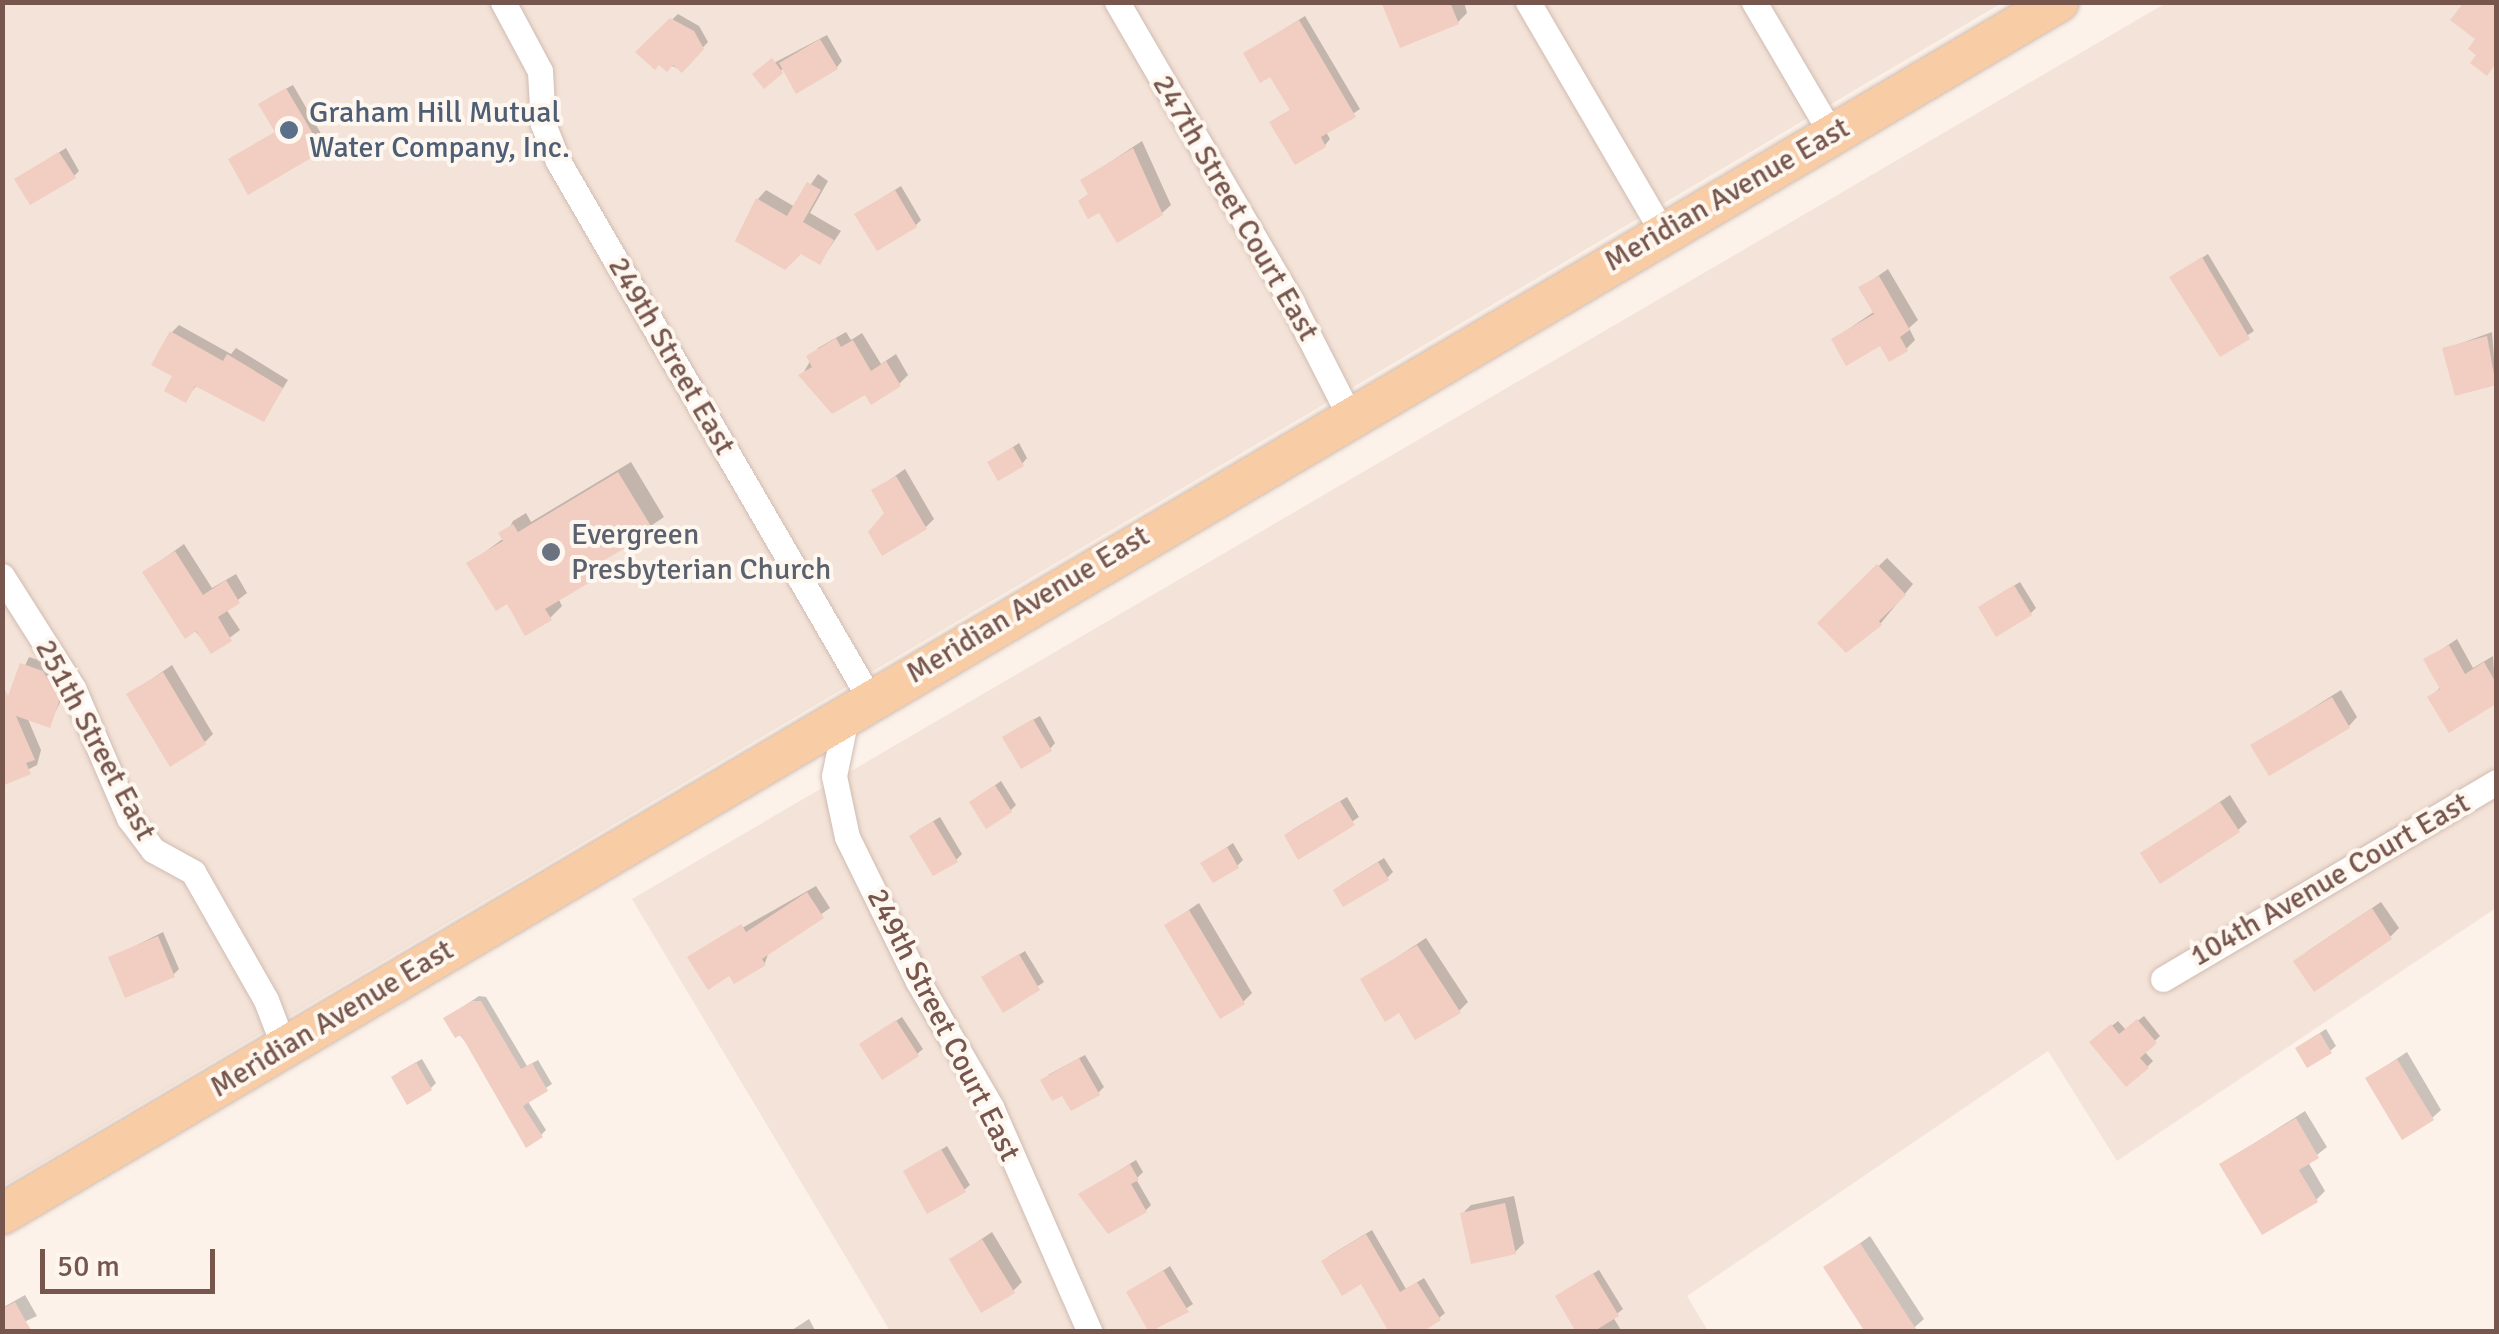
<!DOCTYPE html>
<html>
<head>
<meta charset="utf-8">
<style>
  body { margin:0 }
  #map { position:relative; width:2499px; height:1334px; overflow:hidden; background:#fcf2e9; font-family:Signika,sans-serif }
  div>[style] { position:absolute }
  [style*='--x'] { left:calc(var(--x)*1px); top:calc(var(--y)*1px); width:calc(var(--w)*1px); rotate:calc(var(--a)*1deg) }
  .residential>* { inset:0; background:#f4e3d8 }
  .shadow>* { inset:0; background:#0003 }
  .building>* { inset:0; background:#f1cdc2 }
  .roads { filter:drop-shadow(0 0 2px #d0bbb1) drop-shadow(0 0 2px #d0bbb1) }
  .minor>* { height:25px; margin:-12.5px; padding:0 12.5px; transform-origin:12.5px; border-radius:12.5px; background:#fff }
  .primary>* { height:40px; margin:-20px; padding:0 20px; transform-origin:20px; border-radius:20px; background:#f8cca5 }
  .dots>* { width:28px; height:28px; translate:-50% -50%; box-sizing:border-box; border:5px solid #fef7f0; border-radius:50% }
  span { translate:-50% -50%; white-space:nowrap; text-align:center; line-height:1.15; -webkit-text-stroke:8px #fef7f0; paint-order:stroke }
  .service-label { font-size:30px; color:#4e5e75 }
  .left { translate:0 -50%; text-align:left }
  .street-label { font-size:30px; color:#76564d }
  .worship-label { font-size:30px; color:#5b616d }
  .frame { position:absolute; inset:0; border:5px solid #76564d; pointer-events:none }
  .scale { position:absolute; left:40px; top:1249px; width:175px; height:45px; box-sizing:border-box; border:5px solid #76564d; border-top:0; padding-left:12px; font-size:30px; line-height:35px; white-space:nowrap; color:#76564d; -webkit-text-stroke:8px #fef7f0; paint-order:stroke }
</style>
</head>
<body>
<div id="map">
  <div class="residential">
    <div style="clip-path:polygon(3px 2px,2002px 3px,3px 1186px)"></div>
    <div style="clip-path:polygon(2166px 3px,2496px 3px,2496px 908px,2117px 1161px,2048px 1051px,1687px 1296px,1708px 1331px,890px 1331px,632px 899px)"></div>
  </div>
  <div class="shadow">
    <div style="clip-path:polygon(1388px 2px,1464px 2px,1467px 13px,1458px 22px)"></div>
    <div style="clip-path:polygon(678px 14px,699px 26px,708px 42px,682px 70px,638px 52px)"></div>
    <div style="clip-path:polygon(1305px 16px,1360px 109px,1326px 132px,1330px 139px,1325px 145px,1296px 162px,1278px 117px,1292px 109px,1271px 73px,1246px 53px)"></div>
    <div style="clip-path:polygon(827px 35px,842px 61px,837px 67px,797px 90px,784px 68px,764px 85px,757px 72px)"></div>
    <div style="clip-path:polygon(293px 85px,327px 144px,231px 159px,277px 131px,267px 99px)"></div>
    <div style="clip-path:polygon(1142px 141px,1171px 205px,1162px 213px,1090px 192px,1083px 180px)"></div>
    <div style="clip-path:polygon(66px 148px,79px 171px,74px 176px,17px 179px)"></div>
    <div style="clip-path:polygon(818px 174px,828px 181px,810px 213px,841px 231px,820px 262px,801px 251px,758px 199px,766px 190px,795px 207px)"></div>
    <div style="clip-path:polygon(901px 186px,921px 220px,916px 225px,857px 214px)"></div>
    <div style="clip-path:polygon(2208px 254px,2254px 331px,2220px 353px,2172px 277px)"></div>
    <div style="clip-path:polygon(1888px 269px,1918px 320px,1909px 328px,1915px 340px,1906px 349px,1834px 339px,1875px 311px,1861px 288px)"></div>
    <div style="clip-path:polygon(179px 325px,231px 354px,236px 348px,288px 380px,264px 419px,197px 385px,185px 400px,172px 332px)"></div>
    <div style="clip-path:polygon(846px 332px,851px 340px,862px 333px,881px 364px,896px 354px,908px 375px,899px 384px,865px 391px,802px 375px,818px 348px)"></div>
    <div style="clip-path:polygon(2492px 332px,2496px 382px,2457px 393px,2445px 349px)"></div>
    <div style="clip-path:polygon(1019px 443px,1027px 458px,1022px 464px,990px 462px)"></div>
    <div style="clip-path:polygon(631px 462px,664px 517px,599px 561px,602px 567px,558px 598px,562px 606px,550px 618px,507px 601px,470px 563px,504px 538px,513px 521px,526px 513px,531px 522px)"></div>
    <div style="clip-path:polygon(905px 469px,934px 519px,926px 527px,887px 513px,874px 491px)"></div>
    <div style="clip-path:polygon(184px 544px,212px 588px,236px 574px,247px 593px,226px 609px,240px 630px,212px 651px,145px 572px)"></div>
    <div style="clip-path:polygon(1887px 558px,1913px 584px,1881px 623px,1846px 650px,1820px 623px)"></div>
    <div style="clip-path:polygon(2020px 582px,2036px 608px,2031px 613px,1987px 602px)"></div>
    <div style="clip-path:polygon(2457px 639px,2473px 668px,2493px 656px,2496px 701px,2450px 729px,2430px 697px,2441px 687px,2426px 660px)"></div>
    <div style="clip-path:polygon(29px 657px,50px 664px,66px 690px,49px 725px,27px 717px,41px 750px,37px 765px,2px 783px,10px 697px)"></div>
    <div style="clip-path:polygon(172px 665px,213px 734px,205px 742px,129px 695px)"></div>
    <div style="clip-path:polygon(2341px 690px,2357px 717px,2349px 726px,2253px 746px)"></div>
    <div style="clip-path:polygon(1040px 716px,1055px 743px,1050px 749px,1011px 732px)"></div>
    <div style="clip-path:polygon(1001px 781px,1016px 805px,1011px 810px,978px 797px)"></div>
    <div style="clip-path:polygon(2230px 795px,2247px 822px,2238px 830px,2143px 854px)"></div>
    <div style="clip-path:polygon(1347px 797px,1359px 817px,1299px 856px,1292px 830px)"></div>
    <div style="clip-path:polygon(940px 817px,962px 854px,956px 860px,917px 831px)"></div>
    <div style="clip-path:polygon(1233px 843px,1243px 860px,1237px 866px,1204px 863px)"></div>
    <div style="clip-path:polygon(1384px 858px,1393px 872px,1387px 878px,1341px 885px)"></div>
    <div style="clip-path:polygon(816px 886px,830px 908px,769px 951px,765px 963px,730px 973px,691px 957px)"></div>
    <div style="clip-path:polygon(2381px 902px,2399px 928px,2390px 937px,2305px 953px)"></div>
    <div style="clip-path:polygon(1199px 903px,1252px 993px,1243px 1002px,1167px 925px)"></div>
    <div style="clip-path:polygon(163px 932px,179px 969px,173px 975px,111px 958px)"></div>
    <div style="clip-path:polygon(1426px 938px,1468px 1002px,1459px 1011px,1363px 980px)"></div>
    <div style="clip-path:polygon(1025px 951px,1044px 982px,1003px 1009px,990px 972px)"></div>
    <div style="clip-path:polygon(479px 996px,486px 997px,527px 1066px,538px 1060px,552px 1084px,527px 1100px,546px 1130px,541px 1135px,446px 1018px)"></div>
    <div style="clip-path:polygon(2144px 1016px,2160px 1036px,2144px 1051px,2153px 1061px,2147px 1067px,2098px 1037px,2118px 1021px,2126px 1030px)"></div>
    <div style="clip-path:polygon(902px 1017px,923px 1049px,917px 1054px,868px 1039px)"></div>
    <div style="clip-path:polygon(2326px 1029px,2336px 1046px,2330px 1051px,2304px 1043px)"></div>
    <div style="clip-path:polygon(2407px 1052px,2441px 1110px,2432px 1118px,2368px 1078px)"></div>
    <div style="clip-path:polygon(1085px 1055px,1104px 1087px,1098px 1093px,1048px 1075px)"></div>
    <div style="clip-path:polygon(422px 1059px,436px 1083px,431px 1088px,399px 1072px)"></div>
    <div style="clip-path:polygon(2305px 1111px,2327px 1147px,2308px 1162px,2325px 1191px,2316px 1200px,2222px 1164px)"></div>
    <div style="clip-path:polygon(947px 1146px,970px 1185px,964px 1190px,906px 1172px)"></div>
    <div style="clip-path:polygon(1136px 1160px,1143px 1172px,1136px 1179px,1151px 1205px,1146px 1210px,1081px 1194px)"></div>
    <div style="clip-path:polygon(1514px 1196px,1524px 1243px,1515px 1252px,1462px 1214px,1471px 1205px)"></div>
    <div style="clip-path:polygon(1372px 1230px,1406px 1289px,1424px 1278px,1445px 1313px,1439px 1318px,1361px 1281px,1329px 1256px)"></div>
    <div style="clip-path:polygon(992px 1232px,1022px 1282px,1013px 1291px,952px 1259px)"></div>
    <div style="clip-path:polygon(1870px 1236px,1924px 1319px,1909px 1332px,1826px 1268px)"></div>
    <div style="clip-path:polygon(1170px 1266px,1193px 1304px,1152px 1331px,1129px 1293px)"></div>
    <div style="clip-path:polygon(1599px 1270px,1623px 1309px,1613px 1317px,1622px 1332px,1577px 1332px,1564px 1291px)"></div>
    <div style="clip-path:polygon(25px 1295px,37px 1316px,2px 1332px,2px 1308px)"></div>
    <div style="clip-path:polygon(809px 1319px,816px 1332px,789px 1332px)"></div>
  </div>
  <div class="building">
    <div style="clip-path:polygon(1381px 2px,1450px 2px,1459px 24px,1400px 48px)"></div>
    <div style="clip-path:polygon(2464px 2px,2496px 2px,2496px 63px,2487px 76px,2470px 63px,2476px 55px,2468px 49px,2475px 39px,2450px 20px)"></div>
    <div style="clip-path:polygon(670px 18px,694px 31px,704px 49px,682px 73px,673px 65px,667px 72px,659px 65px,655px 70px,635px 52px)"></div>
    <div style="clip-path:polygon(1299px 20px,1356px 117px,1321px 137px,1326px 147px,1295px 165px,1269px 122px,1290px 110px,1270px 77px,1260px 83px,1243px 53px)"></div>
    <div style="clip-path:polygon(820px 39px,838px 69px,796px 94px,779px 63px)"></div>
    <div style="clip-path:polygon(772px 58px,783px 73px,764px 89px,752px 74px)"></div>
    <div style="clip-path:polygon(286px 88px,323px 151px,248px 195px,228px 159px,275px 132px,258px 104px)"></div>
    <div style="clip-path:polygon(1133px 148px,1163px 215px,1117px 243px,1099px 213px,1088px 219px,1078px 201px,1088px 194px,1080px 180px)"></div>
    <div style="clip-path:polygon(59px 152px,76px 178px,30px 205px,14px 179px)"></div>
    <div style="clip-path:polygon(807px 182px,821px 190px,803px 222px,834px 240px,820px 265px,801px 254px,785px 270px,735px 241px,756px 198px,787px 216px)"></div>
    <div style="clip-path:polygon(895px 190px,917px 227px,877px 251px,854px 214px)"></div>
    <div style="clip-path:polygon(2202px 257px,2250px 339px,2220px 357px,2169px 277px)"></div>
    <div style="clip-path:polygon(1879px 276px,1910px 330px,1900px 337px,1908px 351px,1889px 362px,1880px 346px,1846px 366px,1831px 339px,1874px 314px,1858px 287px)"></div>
    <div style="clip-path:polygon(170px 331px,223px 361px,227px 354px,283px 388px,264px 422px,195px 386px,186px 403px,164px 391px,172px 376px,151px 365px)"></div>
    <div style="clip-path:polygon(2487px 336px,2496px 385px,2455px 396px,2442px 348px)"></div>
    <div style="clip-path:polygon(836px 338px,841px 347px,853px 340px,871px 371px,886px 361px,901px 386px,871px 405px,865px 395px,832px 414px,798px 375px,812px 367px,806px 356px)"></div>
    <div style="clip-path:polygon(1013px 447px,1024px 466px,998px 481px,987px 462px)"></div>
    <div style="clip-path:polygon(618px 472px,654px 531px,586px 571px,592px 581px,545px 609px,552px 620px,525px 636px,507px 604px,496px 611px,466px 563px,503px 541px,498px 533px,513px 524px,518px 532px)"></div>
    <div style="clip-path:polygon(896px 476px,927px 529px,882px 556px,868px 532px,884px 513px,871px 490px)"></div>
    <div style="clip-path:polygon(175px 551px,203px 595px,226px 580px,240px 603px,218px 617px,232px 641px,211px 654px,196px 631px,185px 639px,142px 572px)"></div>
    <div style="clip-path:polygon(1877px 564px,1906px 595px,1879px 621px,1882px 625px,1846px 653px,1817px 623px)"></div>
    <div style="clip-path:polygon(2014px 585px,2032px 615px,1996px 637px,1978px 607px)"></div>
    <div style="clip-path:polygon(2449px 645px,2465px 674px,2484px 662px,2496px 683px,2496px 704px,2449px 733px,2427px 697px,2440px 689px,2423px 659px)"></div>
    <div style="clip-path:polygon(20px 663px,43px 671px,60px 699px,50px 728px,16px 716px,35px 760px,26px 763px,31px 774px,2px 786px,2px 684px,8px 696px)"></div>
    <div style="clip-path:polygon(163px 672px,206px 744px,170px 767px,126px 694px)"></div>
    <div style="clip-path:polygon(2332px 697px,2350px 728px,2269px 776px,2250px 745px)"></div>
    <div style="clip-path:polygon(1033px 719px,1052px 751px,1021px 769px,1002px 737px)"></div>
    <div style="clip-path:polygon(995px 785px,1012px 812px,986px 829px,969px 802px)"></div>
    <div style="clip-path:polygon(1340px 801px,1355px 825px,1298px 860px,1284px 835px)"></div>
    <div style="clip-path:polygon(2220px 802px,2240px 832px,2160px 884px,2140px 853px)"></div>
    <div style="clip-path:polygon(933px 821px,958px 862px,933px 876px,909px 836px)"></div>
    <div style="clip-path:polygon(1227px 847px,1239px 868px,1213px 883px,1200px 863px)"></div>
    <div style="clip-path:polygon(1378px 862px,1389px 880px,1343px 907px,1333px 890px)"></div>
    <div style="clip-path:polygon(807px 892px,824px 918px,762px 959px,766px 965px,734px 984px,729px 976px,708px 990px,687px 957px,741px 924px,746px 932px)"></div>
    <div style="clip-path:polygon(2372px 908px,2392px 939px,2314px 992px,2293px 961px)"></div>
    <div style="clip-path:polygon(1189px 910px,1245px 1004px,1220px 1019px,1164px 925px)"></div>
    <div style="clip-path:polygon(158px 936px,175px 977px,125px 998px,108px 957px)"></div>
    <div style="clip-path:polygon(1417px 945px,1461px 1013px,1415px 1040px,1399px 1013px,1385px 1022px,1360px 979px)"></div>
    <div style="clip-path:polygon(1019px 954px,1040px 990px,1003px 1013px,981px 977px)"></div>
    <div style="clip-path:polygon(472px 1001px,481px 1001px,521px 1069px,532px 1063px,548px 1091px,523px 1106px,543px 1137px,526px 1148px,461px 1035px,455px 1038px,443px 1018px)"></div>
    <div style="clip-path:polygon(2137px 1019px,2157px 1043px,2140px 1058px,2149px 1068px,2126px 1087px,2089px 1042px,2111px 1024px,2119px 1034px)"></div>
    <div style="clip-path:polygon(896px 1020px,919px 1056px,882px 1080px,859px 1044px)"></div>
    <div style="clip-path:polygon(2320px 1033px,2332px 1053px,2307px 1068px,2295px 1048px)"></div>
    <div style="clip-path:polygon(1079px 1058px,1100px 1095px,1071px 1111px,1062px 1096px,1052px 1101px,1040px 1080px)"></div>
    <div style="clip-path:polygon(2397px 1059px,2434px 1120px,2402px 1140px,2365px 1078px)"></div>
    <div style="clip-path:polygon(416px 1062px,432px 1090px,407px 1105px,391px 1077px)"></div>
    <div style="clip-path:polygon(2296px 1118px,2319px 1158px,2299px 1170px,2318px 1202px,2262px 1235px,2219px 1164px)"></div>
    <div style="clip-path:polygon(941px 1149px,966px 1192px,927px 1214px,903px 1171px)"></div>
    <div style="clip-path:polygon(1130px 1164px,1139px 1180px,1131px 1184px,1147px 1212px,1108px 1234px,1078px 1194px)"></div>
    <div style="clip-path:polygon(1505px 1203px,1516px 1254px,1471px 1264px,1460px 1213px)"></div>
    <div style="clip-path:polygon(1366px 1234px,1400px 1292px,1417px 1282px,1441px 1320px,1422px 1332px,1389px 1332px,1361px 1284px,1342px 1296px,1321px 1261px)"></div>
    <div style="clip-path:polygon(982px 1239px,1015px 1293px,981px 1313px,949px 1259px)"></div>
    <div style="clip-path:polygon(1860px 1243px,1918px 1332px,1865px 1332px,1823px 1267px)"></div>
    <div style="clip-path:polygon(1163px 1270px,1189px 1312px,1149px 1332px,1126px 1292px)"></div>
    <div style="clip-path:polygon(1593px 1273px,1619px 1316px,1593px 1332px,1576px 1332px,1555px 1296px)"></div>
    <div style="clip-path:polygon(15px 1302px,32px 1332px,2px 1332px,2px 1309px)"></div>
  </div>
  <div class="roads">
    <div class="minor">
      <div style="--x:503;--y:2;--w:78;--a:61.8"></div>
      <div style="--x:540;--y:71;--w:53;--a:86.8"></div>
      <div style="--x:543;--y:124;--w:40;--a:68"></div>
      <div style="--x:558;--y:161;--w:622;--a:59.89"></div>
      <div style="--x:1117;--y:2;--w:350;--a:59.8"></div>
      <div style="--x:1293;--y:305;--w:123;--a:63"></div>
      <div style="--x:1528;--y:2;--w:265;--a:59.7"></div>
      <div style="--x:1754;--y:2;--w:154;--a:59.6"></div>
      <div style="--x:2;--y:576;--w:133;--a:57.6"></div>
      <div style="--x:73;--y:688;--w:142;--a:66.7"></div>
      <div style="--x:129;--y:818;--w:40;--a:53"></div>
      <div style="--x:153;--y:850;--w:46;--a:28.8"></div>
      <div style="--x:193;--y:872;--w:147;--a:60.3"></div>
      <div style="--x:266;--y:1000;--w:50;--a:69"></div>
      <div style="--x:847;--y:713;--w:64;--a:101.7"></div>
      <div style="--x:834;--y:776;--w:62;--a:78"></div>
      <div style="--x:847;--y:837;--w:161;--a:63.8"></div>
      <div style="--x:918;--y:981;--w:146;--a:59.9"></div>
      <div style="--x:991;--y:1107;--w:246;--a:66.3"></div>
      <div style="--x:2163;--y:979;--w:387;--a:-30.6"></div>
    </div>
    <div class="primary">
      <div style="--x:2;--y:1214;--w:2387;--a:-30.52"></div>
    </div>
  </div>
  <div class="dots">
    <div style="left:289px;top:130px;background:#5c6f8a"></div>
    <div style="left:551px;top:552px;background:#6b7280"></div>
  </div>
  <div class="service-label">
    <span class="left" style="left:309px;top:130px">Graham Hill Mutual<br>Water Company, Inc.</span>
  </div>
  <div class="street-label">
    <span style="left:1727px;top:195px;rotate:-30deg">Meridian Avenue East</span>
    <span style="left:1235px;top:208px;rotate:60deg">247th Street Court East</span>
    <span style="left:671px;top:356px;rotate:60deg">249th Street East</span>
    <span style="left:1028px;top:605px;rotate:-31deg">Meridian Avenue East</span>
    <span style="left:95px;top:740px;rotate:62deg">251th Street East</span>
    <span style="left:2330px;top:880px;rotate:-30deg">104th Avenue Court East</span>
    <span style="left:332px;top:1019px;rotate:-31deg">Meridian Avenue East</span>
    <span style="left:943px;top:1025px;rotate:63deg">249th Street Court East</span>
  </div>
  <div class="worship-label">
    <span class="left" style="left:571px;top:552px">Evergreen<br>Presbyterian Church</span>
  </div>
  <div class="frame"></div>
  <div class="scale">50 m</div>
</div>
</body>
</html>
